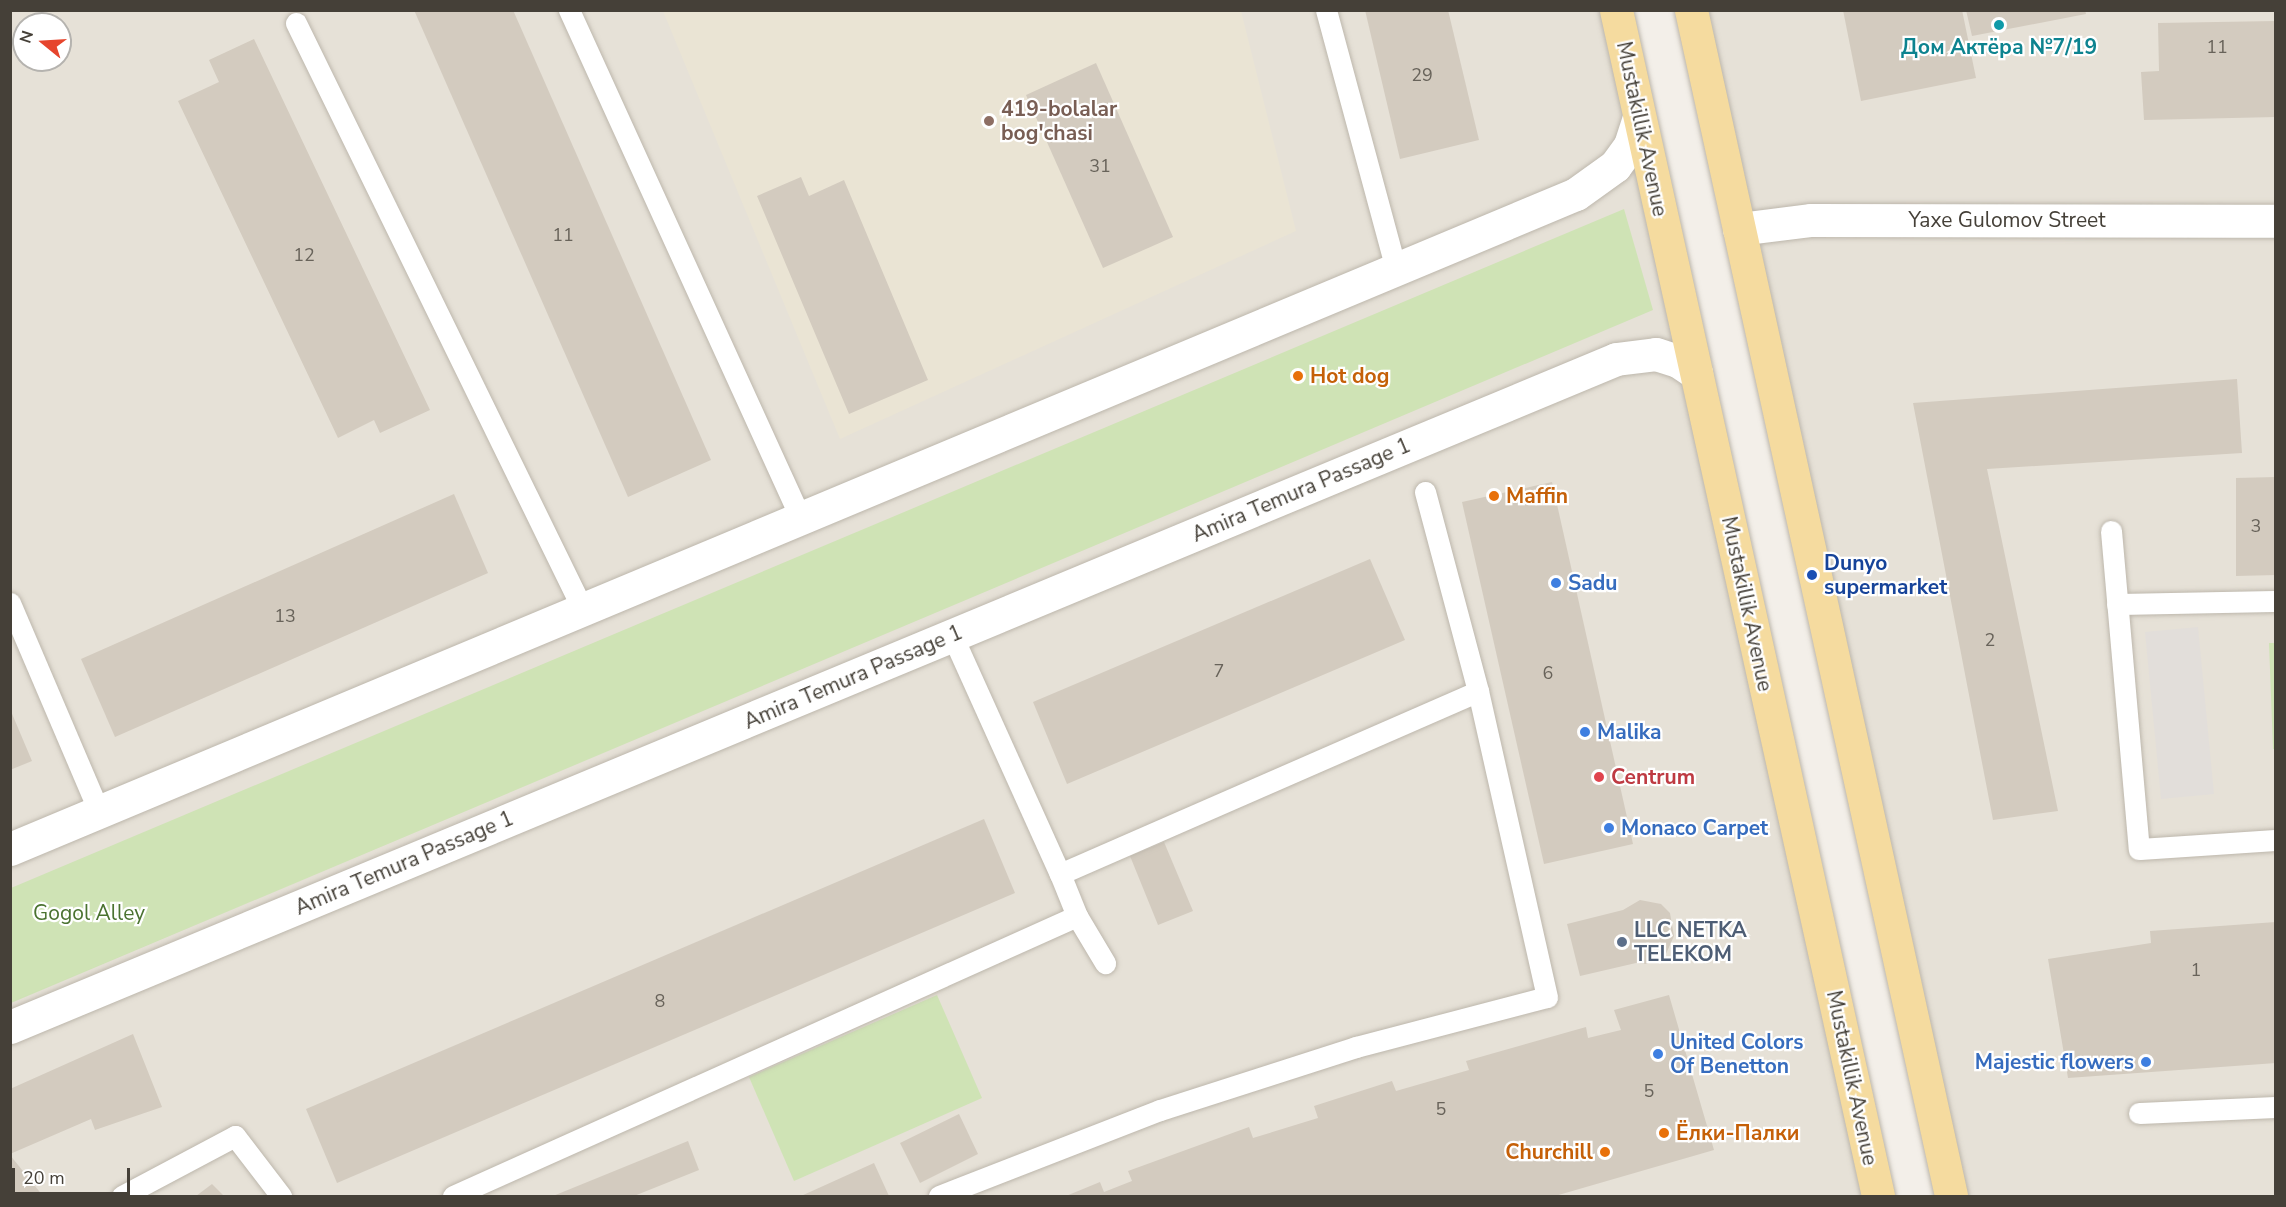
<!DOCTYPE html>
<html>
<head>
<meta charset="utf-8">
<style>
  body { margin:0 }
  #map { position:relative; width:2286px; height:1207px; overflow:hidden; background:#f3efe9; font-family:"Nunito Sans",sans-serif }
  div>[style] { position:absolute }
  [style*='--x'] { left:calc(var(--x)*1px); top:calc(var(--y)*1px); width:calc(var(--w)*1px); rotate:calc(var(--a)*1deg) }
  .residential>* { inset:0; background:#e6e1d7 }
  .industrial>* { inset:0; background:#e2deda }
  .education>* { inset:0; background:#eae4d4 }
  .green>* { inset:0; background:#cfe3b5 }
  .building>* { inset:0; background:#d3cbbf }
  .roads { filter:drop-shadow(0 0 2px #bdb7ac) drop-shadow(0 0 2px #bdb7ac) }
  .lane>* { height:21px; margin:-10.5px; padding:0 10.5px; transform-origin:10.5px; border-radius:10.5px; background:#fff }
  .street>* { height:33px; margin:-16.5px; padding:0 16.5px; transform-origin:16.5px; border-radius:16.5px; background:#fff }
  .primary>* { height:33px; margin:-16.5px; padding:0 16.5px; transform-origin:16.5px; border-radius:16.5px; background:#f5db9f }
  .dots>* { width:16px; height:16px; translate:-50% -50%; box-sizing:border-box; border:3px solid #fff; border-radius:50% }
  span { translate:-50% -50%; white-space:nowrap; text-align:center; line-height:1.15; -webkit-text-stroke:4.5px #fff; paint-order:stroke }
  .number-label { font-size:18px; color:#68635a }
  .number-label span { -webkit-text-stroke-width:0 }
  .culture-label { font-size:21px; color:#0d838f; font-weight:700 }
  .education-label { font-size:21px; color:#785e54; font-weight:700 }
  .left { translate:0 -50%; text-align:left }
  .street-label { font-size:21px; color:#454038 }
  .food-label { font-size:21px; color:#c56008; font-weight:700 }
  .right { translate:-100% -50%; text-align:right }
  .transit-label { font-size:21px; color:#164399; font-weight:700 }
  .shop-label { font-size:21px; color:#366cbe; font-weight:700 }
  .health-label { font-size:21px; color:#be3a42; font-weight:700 }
  .park-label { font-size:21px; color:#4a7230 }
  .service-label { font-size:21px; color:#4e5e75; font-weight:700 }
  .frame { position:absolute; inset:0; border:12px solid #454038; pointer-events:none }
  .north { position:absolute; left:12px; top:12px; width:60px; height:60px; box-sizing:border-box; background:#fff; border:2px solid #b5b3af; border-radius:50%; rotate:288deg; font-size:16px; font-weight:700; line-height:24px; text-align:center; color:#454038 }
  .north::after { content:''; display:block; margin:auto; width:21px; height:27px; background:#e6452d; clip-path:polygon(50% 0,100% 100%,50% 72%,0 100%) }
  .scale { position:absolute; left:12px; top:1168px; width:118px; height:27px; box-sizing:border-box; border:3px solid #454038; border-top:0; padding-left:8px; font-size:18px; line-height:21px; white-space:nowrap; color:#454038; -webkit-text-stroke:4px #fff; paint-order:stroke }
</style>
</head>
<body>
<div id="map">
  <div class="residential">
    <div style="clip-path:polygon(evenodd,10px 11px,1616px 11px,1878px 1196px,11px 1196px,10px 11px,24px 24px,60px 24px,60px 60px,24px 60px,24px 24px)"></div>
    <div style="clip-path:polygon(1691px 11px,2275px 11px,2275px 1196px,1951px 1196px)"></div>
  </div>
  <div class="industrial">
    <div style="clip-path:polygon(2198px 627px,2214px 794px,2161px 799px,2145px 632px)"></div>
  </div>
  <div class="education">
    <div style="clip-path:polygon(663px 11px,1241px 11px,1296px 231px,840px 439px)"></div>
  </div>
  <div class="green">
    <div style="clip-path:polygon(1624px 209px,1653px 310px,11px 1003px,11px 888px)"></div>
    <div style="clip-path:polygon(2269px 643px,2275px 643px,2275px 749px,2273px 749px)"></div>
    <div style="clip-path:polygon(937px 995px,982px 1098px,794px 1181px,749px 1077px)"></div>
  </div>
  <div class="building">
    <div style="clip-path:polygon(414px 10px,513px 10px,711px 460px,628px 497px)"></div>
    <div style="clip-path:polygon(1365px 10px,1448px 10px,1479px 140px,1400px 159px)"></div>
    <div style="clip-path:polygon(1843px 10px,1962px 10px,1976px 78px,1861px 101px)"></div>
    <div style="clip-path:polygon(1966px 10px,2085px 10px,2086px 14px,1972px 36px)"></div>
    <div style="clip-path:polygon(2276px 21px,2276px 117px,2144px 120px,2141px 72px,2159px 71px,2158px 23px)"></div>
    <div style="clip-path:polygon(254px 39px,430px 410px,380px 433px,374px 420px,338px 438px,178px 101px,219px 82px,209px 60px)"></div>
    <div style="clip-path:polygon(1096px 63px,1173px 237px,1103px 268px,1026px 95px)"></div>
    <div style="clip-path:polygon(801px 177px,809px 196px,844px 180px,928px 380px,849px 414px,757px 196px)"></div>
    <div style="clip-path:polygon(2237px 379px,2242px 453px,1987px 469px,2058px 811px,1993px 820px,1913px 403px)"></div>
    <div style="clip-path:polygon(2276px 477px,2276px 575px,2236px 576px,2236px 478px)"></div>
    <div style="clip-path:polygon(1552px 482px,1633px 844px,1544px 864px,1462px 502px)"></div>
    <div style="clip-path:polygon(454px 494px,488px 573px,115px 737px,81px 659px)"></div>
    <div style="clip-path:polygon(1370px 559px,1405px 640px,1067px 784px,1033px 702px)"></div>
    <div style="clip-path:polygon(10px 709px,32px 761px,10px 770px)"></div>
    <div style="clip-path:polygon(984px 819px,1015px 893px,337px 1183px,306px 1109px)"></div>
    <div style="clip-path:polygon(1164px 842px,1193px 911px,1158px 925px,1130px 856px)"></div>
    <div style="clip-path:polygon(1640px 900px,1661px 904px,1670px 913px,1674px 936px,1665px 956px,1646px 964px,1636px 963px,1580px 976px,1567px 924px,1623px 910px)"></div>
    <div style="clip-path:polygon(2276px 922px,2276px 1063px,2068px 1078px,2048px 959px,2151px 943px,2150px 931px)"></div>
    <div style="clip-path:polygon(1669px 995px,1714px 1150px,1555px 1196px,1066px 1196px,1100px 1182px,1104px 1192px,1132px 1181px,1128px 1171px,1249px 1127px,1253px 1138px,1318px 1118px,1314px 1106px,1392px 1081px,1396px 1091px,1469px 1070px,1466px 1061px,1586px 1027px,1588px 1038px,1621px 1030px,1614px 1010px)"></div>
    <div style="clip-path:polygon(133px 1034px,162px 1107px,95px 1130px,91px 1119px,10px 1154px,10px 1089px)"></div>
    <div style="clip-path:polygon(959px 1114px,978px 1154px,920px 1183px,900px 1143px)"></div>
    <div style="clip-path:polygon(688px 1141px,699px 1170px,634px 1196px,553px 1196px)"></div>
    <div style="clip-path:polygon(10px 1155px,43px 1196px,10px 1196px)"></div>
    <div style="clip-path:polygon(874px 1163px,889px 1196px,801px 1196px)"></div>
    <div style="clip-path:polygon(212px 1184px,224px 1196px,196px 1196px)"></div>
  </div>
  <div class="roads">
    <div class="lane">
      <div style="--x:569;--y:10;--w:559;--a:65.5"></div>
      <div style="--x:1326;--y:10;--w:268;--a:74.9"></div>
      <div style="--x:296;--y:23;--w:653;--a:63.94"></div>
      <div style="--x:2111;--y:531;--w:319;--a:85"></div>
      <div style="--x:2139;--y:849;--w:137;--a:-3.8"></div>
      <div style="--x:10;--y:603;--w:227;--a:66.9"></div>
      <div style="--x:2117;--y:604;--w:159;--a:-1.1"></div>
      <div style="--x:952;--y:635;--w:262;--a:65.7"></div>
      <div style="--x:1060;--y:874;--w:456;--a:-23.6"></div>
      <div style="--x:1077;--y:916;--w:55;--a:59.2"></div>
      <div style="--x:2139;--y:1113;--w:137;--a:-2.5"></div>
      <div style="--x:122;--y:1196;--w:128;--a:-28"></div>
      <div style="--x:235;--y:1136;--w:76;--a:52.5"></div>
      <div style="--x:453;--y:1196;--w:684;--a:-24.17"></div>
      <div style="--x:1077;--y:916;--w:45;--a:-112"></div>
      <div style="--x:939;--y:1196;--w:237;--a:-21.3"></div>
      <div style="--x:1160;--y:1110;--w:206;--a:-17.8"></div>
      <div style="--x:1356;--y:1047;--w:197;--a:-14.7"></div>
      <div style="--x:1547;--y:997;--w:314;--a:-102.7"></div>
      <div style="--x:1478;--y:691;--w:206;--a:-104.9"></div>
    </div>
    <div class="street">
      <div style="--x:1739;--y:229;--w:73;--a:-7.1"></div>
      <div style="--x:1811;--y:220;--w:465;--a:0.1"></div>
      <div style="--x:10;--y:849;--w:1697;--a:-22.7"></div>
      <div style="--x:1576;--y:194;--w:48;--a:-35.7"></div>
      <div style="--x:1615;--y:166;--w:26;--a:-54"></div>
      <div style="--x:1630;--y:145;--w:29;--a:-72"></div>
      <div style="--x:10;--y:1027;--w:1739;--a:-22.58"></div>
      <div style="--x:1616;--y:359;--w:40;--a:-7.1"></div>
      <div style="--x:1656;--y:354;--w:23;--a:18"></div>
      <div style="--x:1678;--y:361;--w:22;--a:34"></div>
    </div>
    <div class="primary">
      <div style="--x:1616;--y:10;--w:1215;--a:77.54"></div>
      <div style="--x:1691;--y:10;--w:1214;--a:77.63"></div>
    </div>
  </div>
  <div class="dots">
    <div style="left:1999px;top:25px;background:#0f9aa8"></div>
    <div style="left:989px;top:121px;background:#8d6e63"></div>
    <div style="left:1298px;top:376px;background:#e8710a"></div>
    <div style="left:1494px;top:496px;background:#e8710a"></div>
    <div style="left:1812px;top:575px;background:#1a4fb4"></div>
    <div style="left:1556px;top:583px;background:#3f7fe0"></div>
    <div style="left:1585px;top:732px;background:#3f7fe0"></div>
    <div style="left:1599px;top:777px;background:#e0444e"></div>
    <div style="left:1609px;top:828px;background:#3f7fe0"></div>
    <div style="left:1622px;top:942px;background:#5c6f8a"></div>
    <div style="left:1658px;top:1054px;background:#3f7fe0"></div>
    <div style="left:2146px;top:1062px;background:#3f7fe0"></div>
    <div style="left:1664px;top:1133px;background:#e8710a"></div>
    <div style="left:1605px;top:1152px;background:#e8710a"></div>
  </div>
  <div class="number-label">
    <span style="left:2217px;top:47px">11</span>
    <span style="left:1422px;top:75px">29</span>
    <span style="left:1100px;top:166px">31</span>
    <span style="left:563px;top:235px">11</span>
    <span style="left:304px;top:255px">12</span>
    <span style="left:2256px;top:526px">3</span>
    <span style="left:285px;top:616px">13</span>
    <span style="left:1990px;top:640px">2</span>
    <span style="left:1219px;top:671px">7</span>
    <span style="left:1548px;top:673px">6</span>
    <span style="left:2196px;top:970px">1</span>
    <span style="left:660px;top:1001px">8</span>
    <span style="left:1649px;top:1091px">5</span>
    <span style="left:1441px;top:1109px">5</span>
  </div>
  <div class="culture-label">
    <span style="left:1999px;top:47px">Дом Актёра №7/19</span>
  </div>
  <div class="education-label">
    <span class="left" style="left:1001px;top:121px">419-bolalar<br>bog'chasi</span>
  </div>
  <div class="street-label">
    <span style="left:1642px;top:129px;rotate:78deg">Mustakillik Avenue</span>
    <span style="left:2007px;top:220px">Yaxe Gulomov Street</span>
    <span style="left:1301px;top:490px;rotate:-23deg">Amira Temura Passage 1</span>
    <span style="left:1747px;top:604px;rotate:78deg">Mustakillik Avenue</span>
    <span style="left:853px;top:677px;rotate:-23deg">Amira Temura Passage 1</span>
    <span style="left:404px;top:863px;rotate:-23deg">Amira Temura Passage 1</span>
    <span style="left:1852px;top:1078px;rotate:78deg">Mustakillik Avenue</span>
  </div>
  <div class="food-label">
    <span class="left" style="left:1310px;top:376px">Hot dog</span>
    <span class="left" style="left:1506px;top:496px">Maffin</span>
    <span class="left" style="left:1676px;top:1133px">Ёлки-Палки</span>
    <span class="right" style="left:1593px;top:1152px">Churchill</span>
  </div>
  <div class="transit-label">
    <span class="left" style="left:1824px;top:575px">Dunyo<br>supermarket</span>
  </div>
  <div class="shop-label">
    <span class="left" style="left:1568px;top:583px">Sadu</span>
    <span class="left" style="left:1597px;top:732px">Malika</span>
    <span class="left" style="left:1621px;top:828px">Monaco Carpet</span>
    <span class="left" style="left:1670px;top:1054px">United Colors<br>Of Benetton</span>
    <span class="right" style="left:2134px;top:1062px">Majestic flowers</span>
  </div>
  <div class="health-label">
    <span class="left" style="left:1611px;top:777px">Centrum</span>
  </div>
  <div class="park-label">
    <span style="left:89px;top:913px">Gogol Alley</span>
  </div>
  <div class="service-label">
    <span class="left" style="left:1634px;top:942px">LLC NETKA<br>TELEKOM</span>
  </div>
  <div class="frame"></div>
  <div class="north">N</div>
  <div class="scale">20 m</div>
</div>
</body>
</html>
